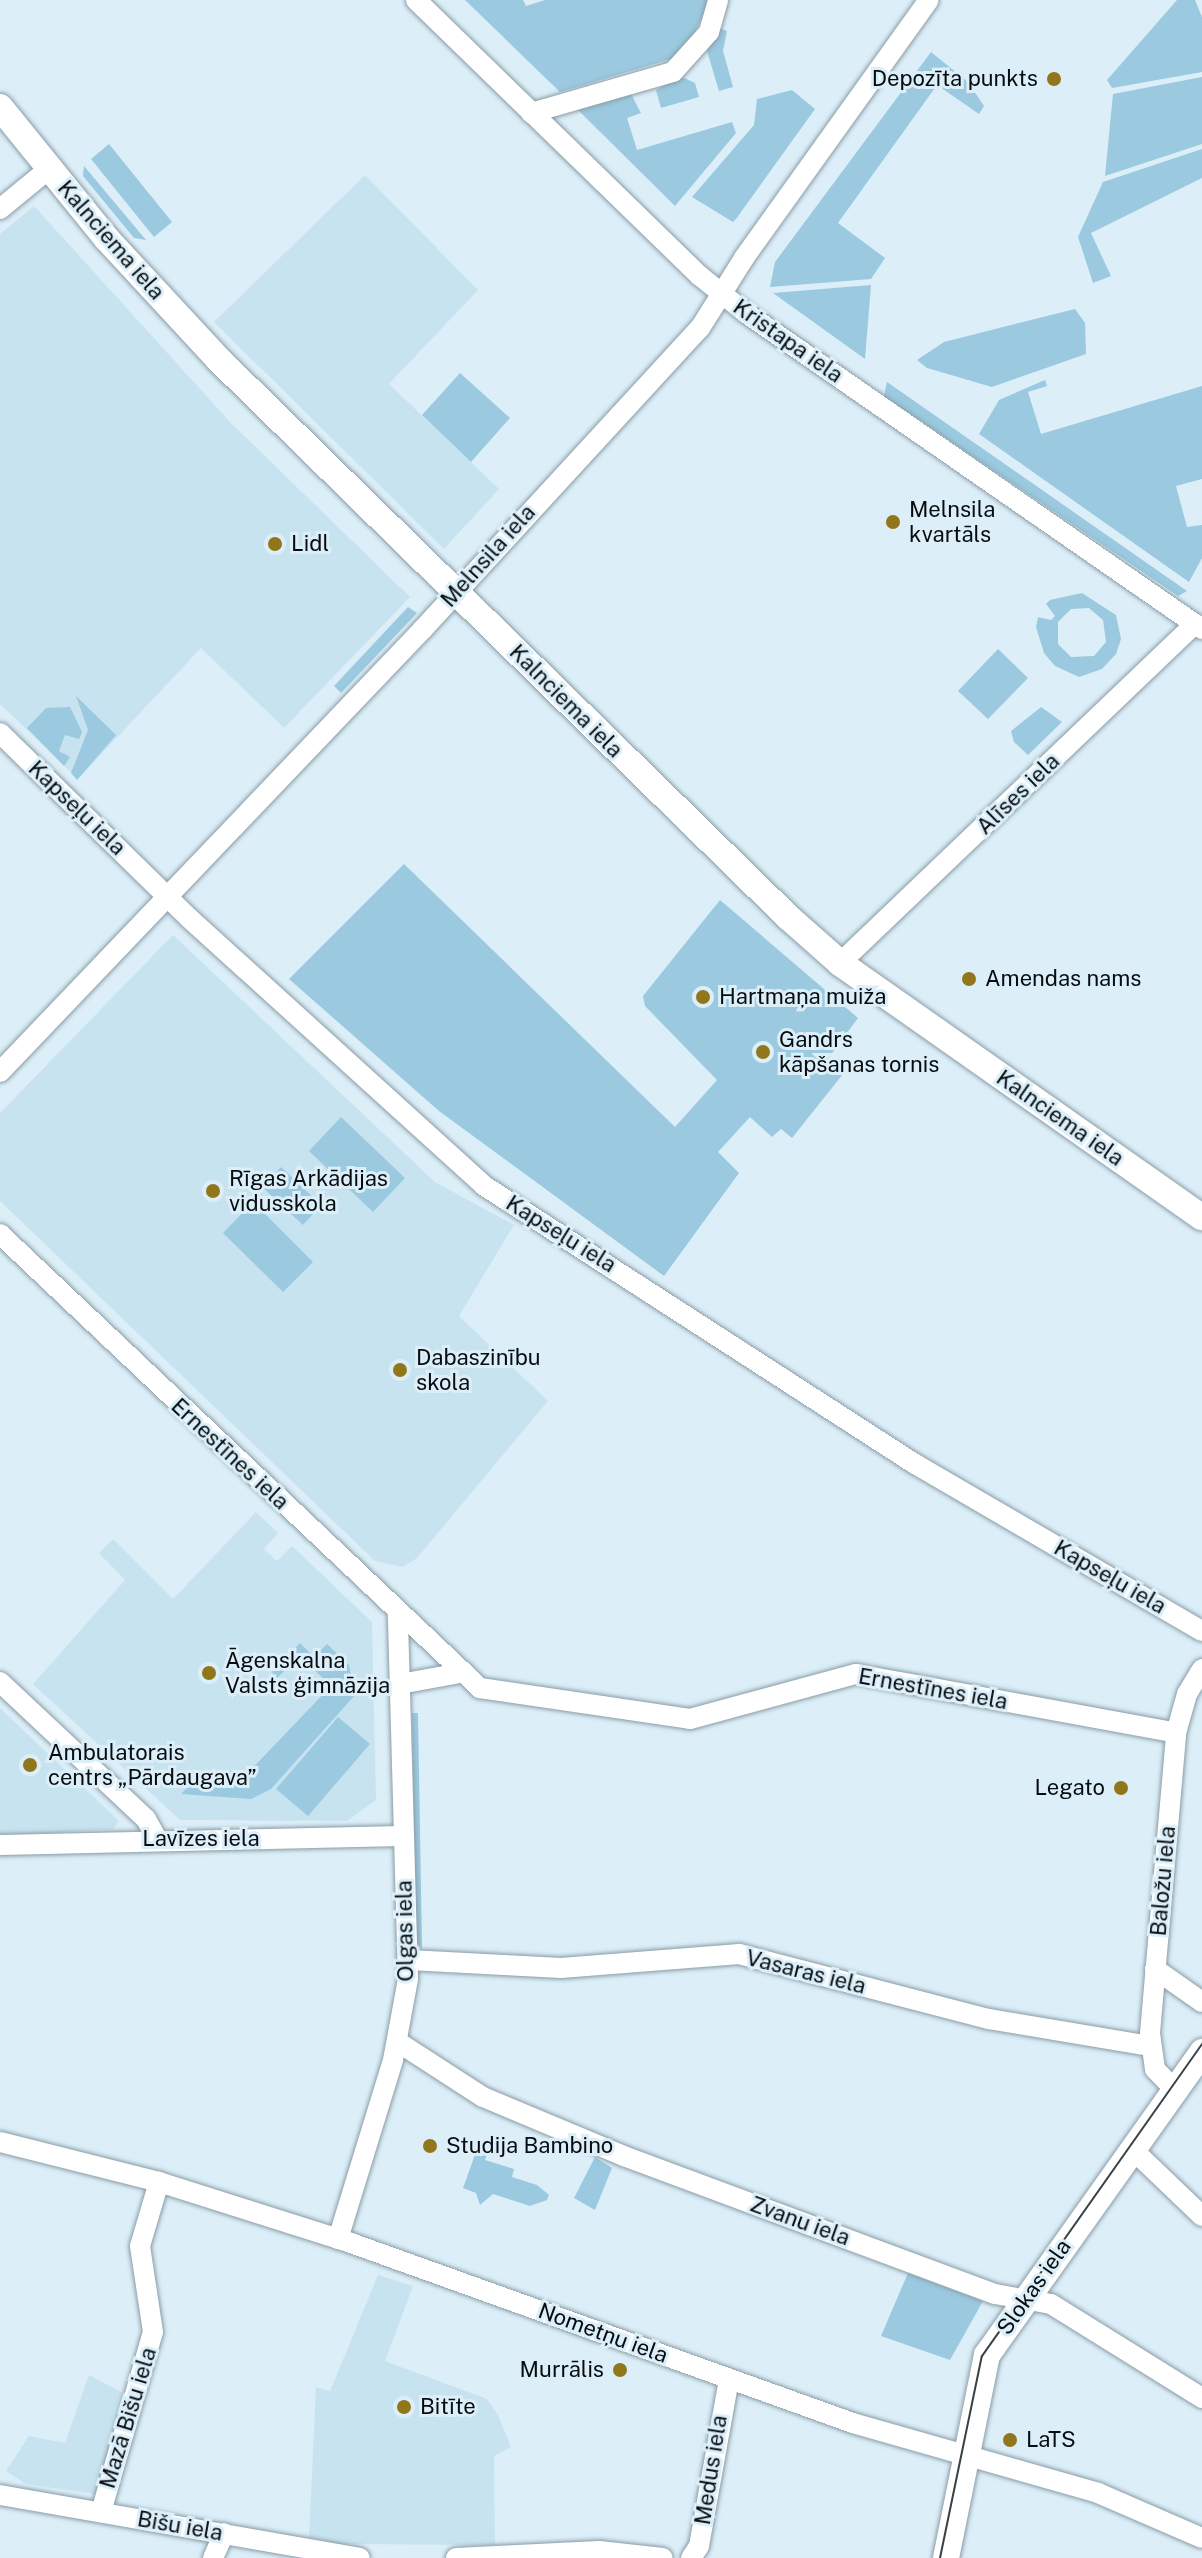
<!DOCTYPE html>
<html>
<head>
<meta charset="utf-8">
<style>
  body { margin:0 }
  #map { position:relative; width:1202px; height:2558px; overflow:hidden; background:#dceff9; font-family:"Public Sans",sans-serif }
  div>[style] { position:absolute }
  [style*='--x'] { left:calc(var(--x)*1px); top:calc(var(--y)*1px); width:calc(var(--w)*1px); rotate:calc(var(--a)*1deg) }
  .built>* { inset:0; background:#c8e3f0 }
  .green>* { inset:0; background:#9ac9e0 }
  .roads { filter:drop-shadow(0 0 2px #8a9ca5) drop-shadow(0 0 2px #8a9ca5) }
  .minor>* { height:20px; margin:-10px; padding:0 10px; transform-origin:10px; border-radius:10px; background:#fff }
  .major>* { height:26px; margin:-13px; padding:0 13px; transform-origin:13px; border-radius:13px; background:#fff }
  .tram>* { height:2px; margin:-1px; padding:0 1px; transform-origin:1px; border-radius:1px; background:#384146 }
  .dots>* { width:22px; height:22px; translate:-50% -50%; box-sizing:border-box; border:4px solid #dceff9; border-radius:50% }
  span { translate:-50% -50%; white-space:nowrap; text-align:center; line-height:1.15; -webkit-text-stroke:6px #dceff9; paint-order:stroke }
  .poi-label { font-size:22px; color:#070c10 }
  .right { translate:-100% -50%; text-align:right }
  .left { translate:0 -50%; text-align:left }
  .street-label { font-size:22px; color:#070c10 }
</style>
</head>
<body>
<div id="map">
  <div class="built">
    <div style="clip-path:polygon(365px 175px,478px 290px,389px 384px,499px 489px,444px 549px,214px 322px)"></div>
    <div style="clip-path:polygon(34px 206px,231px 423px,410px 597px,284px 728px,201px 648px,78px 779px,0 704px,0 234px)"></div>
    <div style="clip-path:polygon(173px 935px,435px 1182px,514px 1225px,459px 1316px,548px 1401px,417px 1558px,403px 1567px,375px 1561px,0 1201px,0 1113px)"></div>
    <div style="clip-path:polygon(256px 1512px,278px 1533px,264px 1549px,277px 1561px,292px 1546px,372px 1622px,376px 1800px,347px 1821px,180px 1820px,33px 1684px,125px 1580px,99px 1553px,113px 1539px,173px 1599px)"></div>
    <div style="clip-path:polygon(0 1708px,119px 1821px,113px 1829px,0 1836px)"></div>
    <div style="clip-path:polygon(378px 2275px,413px 2286px,385px 2361px,487px 2399px,498px 2415px,511px 2447px,494px 2456px,495px 2545px,340px 2544px,309px 2537px,316px 2387px,330px 2391px)"></div>
    <div style="clip-path:polygon(89px 2375px,125px 2394px,96px 2494px,26px 2484px,6px 2471px,29px 2436px,65px 2443px)"></div>
  </div>
  <div class="green">
    <div style="clip-path:polygon(465px 0,523px 0,526px 6px,545px 0,710px 0,689px 45px,671px 59px,560px 92px)"></div>
    <div style="clip-path:polygon(1177px 0,1195px 0,1202px 17px,1202px 72px,1112px 88px,1107px 80px)"></div>
    <div style="clip-path:polygon(719px 28px,727px 31px,723px 51px,733px 87px,719px 91px,707px 51px)"></div>
    <div style="clip-path:polygon(931px 52px,968px 82px,984px 106px,979px 114px,937px 85px,838px 223px,885px 258px,871px 279px,770px 287px,775px 262px)"></div>
    <div style="clip-path:polygon(680px 76px,695px 83px,699px 97px,661px 108px,656px 90px)"></div>
    <div style="clip-path:polygon(1202px 77px,1202px 144px,1105px 176px,1113px 94px)"></div>
    <div style="clip-path:polygon(792px 90px,815px 109px,736px 219px,733px 222px,692px 197px,754px 125px,757px 99px)"></div>
    <div style="clip-path:polygon(631px 94px,641px 113px,627px 118px,637px 150px,732px 122px,736px 133px,675px 206px,575px 107px)"></div>
    <div style="clip-path:polygon(109px 144px,172px 222px,154px 237px,91px 159px)"></div>
    <div style="clip-path:polygon(1202px 149px,1202px 178px,1091px 233px,1111px 276px,1093px 283px,1078px 237px,1103px 182px)"></div>
    <div style="clip-path:polygon(84px 166px,146px 240px,134px 238px,83px 176px)"></div>
    <div style="clip-path:polygon(871px 285px,865px 359px,773px 293px)"></div>
    <div style="clip-path:polygon(1075px 309px,1085px 323px,1086px 354px,992px 387px,927px 368px,917px 360px,944px 342px)"></div>
    <div style="clip-path:polygon(460px 373px,510px 418px,471px 462px,422px 415px)"></div>
    <div style="clip-path:polygon(1045px 380px,1047px 386px,1028px 392px,1041px 434px,1202px 386px,1202px 479px,1176px 486px,1187px 527px,1202px 525px,1202px 558px,1189px 582px,979px 434px,999px 400px)"></div>
    <div style="clip-path:polygon(887px 382px,1187px 591px,1178px 596px,884px 396px)"></div>
    <div style="clip-path:polygon(evenodd,1082px 593px,1116px 615px,1121px 639px,1116px 654px,1102px 669px,1079px 677px,1055px 666px,1044px 653px,1036px 627px,1038px 617px,1051px 620px,1055px 616px,1046px 604px,1050px 600px,1082px 593px,1089px 608px,1103px 620px,1106px 642px,1094px 656px,1071px 657px,1058px 644px,1058px 622px,1071px 609px,1089px 608px)"></div>
    <div style="clip-path:polygon(408px 607px,417px 613px,341px 693px,334px 686px)"></div>
    <div style="clip-path:polygon(998px 649px,1028px 678px,988px 719px,958px 691px)"></div>
    <div style="clip-path:polygon(76px 696px,116px 735px,77px 780px,71px 773px,88px 730px)"></div>
    <div style="clip-path:polygon(70px 707px,82px 732px,79px 739px,65px 735px,59px 751px,70px 757px,64px 766px,27px 728px,46px 708px)"></div>
    <div style="clip-path:polygon(1041px 707px,1062px 722px,1028px 755px,1014px 742px,1011px 731px)"></div>
    <div style="clip-path:polygon(404px 864px,675px 1127px,717px 1080px,645px 1006px,643px 996px,720px 900px,858px 1018px,827px 1060px,843px 1074px,792px 1138px,781px 1129px,772px 1137px,750px 1117px,718px 1152px,739px 1173px,664px 1276px,439px 1111px,289px 979px)"></div>
    <div style="clip-path:polygon(341px 1117px,405px 1178px,373px 1212px,309px 1151px)"></div>
    <div style="clip-path:polygon(281px 1167px,321px 1205px,303px 1225px,262px 1187px)"></div>
    <div style="clip-path:polygon(253px 1202px,313px 1262px,283px 1292px,223px 1233px)"></div>
    <div style="clip-path:polygon(300px 1643px,314px 1657px,327px 1644px,349px 1665px,355px 1695px,271px 1789px,251px 1799px,181px 1794px,202px 1773px,232px 1770px,242px 1779px,331px 1686px,300px 1656px,277px 1678px,272px 1672px)"></div>
    <div style="clip-path:polygon(412px 1713px,418px 1713px,422px 1949px,416px 1943px)"></div>
    <div style="clip-path:polygon(338px 1717px,370px 1744px,308px 1816px,276px 1789px)"></div>
    <div style="clip-path:polygon(477px 2149px,488px 2152px,485px 2160px,514px 2169px,512px 2177px,537px 2185px,549px 2195px,547px 2200px,530px 2206px,493px 2194px,480px 2205px,476px 2193px,463px 2188px)"></div>
    <div style="clip-path:polygon(595px 2157px,612px 2168px,595px 2210px,574px 2198px)"></div>
    <div style="clip-path:polygon(908px 2273px,983px 2301px,950px 2360px,881px 2336px)"></div>
  </div>
  <div class="roads">
    <div class="minor">
      <div style="--x:416;--y:0;--w:396;--a:44.2"></div>
      <div style="--x:700;--y:276;--w:59;--a:38.8"></div>
      <div style="--x:746;--y:313;--w:555;--a:34.72"></div>
      <div style="--x:531;--y:113;--w:148;--a:-16.1"></div>
      <div style="--x:673;--y:72;--w:54;--a:-48"></div>
      <div style="--x:709;--y:32;--w:33;--a:-74"></div>
      <div style="--x:0;--y:209;--w:65;--a:-39.4"></div>
      <div style="--x:0;--y:733;--w:264;--a:44.4"></div>
      <div style="--x:189;--y:918;--w:397;--a:42.2"></div>
      <div style="--x:483;--y:1185;--w:514;--a:32.86"></div>
      <div style="--x:915;--y:1464;--w:332;--a:30.2"></div>
      <div style="--x:840;--y:963;--w:491;--a:-43.7"></div>
      <div style="--x:0;--y:1072;--w:613;--a:-46.32"></div>
      <div style="--x:423;--y:629;--w:409;--a:-47.4"></div>
      <div style="--x:700;--y:328;--w:83;--a:-57.8"></div>
      <div style="--x:744;--y:258;--w:317;--a:-54.4"></div>
      <div style="--x:0;--y:1234;--w:661;--a:43.41"></div>
      <div style="--x:480;--y:1688;--w:212;--a:8.4"></div>
      <div style="--x:690;--y:1719;--w:172;--a:-15.2"></div>
      <div style="--x:856;--y:1674;--w:325;--a:10.4"></div>
      <div style="--x:0;--y:1682;--w:200;--a:43.2"></div>
      <div style="--x:146;--y:1819;--w:23;--a:61"></div>
      <div style="--x:400;--y:1684;--w:61;--a:-10.4"></div>
      <div style="--x:0;--y:1845;--w:403;--a:-1.3"></div>
      <div style="--x:409;--y:1960;--w:152;--a:3"></div>
      <div style="--x:561;--y:1968;--w:179;--a:-4.5"></div>
      <div style="--x:739;--y:1954;--w:258;--a:14.6"></div>
      <div style="--x:989;--y:2019;--w:163;--a:9.5"></div>
      <div style="--x:1155;--y:1969;--w:57;--a:35.1"></div>
      <div style="--x:398;--y:2042;--w:101;--a:32.9"></div>
      <div style="--x:483;--y:2097;--w:153;--a:22.7"></div>
      <div style="--x:624;--y:2156;--w:396;--a:20.4"></div>
      <div style="--x:995;--y:2294;--w:57;--a:10.1"></div>
      <div style="--x:1051;--y:2304;--w:178;--a:31.9"></div>
      <div style="--x:1175;--y:2090;--w:29;--a:-134"></div>
      <div style="--x:1155;--y:2069;--w:36;--a:-98"></div>
      <div style="--x:1150;--y:2033;--w:301;--a:-85"></div>
      <div style="--x:1176;--y:1733;--w:41;--a:-74.2"></div>
      <div style="--x:1187;--y:1694;--w:29;--a:-59"></div>
      <div style="--x:0;--y:2142;--w:164;--a:14.1"></div>
      <div style="--x:159;--y:2182;--w:201;--a:17.6"></div>
      <div style="--x:351;--y:2243;--w:533;--a:19.73"></div>
      <div style="--x:853;--y:2423;--w:255;--a:15.9"></div>
      <div style="--x:1098;--y:2493;--w:113;--a:23.4"></div>
      <div style="--x:1132;--y:2149;--w:97;--a:43.7"></div>
      <div style="--x:338;--y:2239;--w:187;--a:-72.9"></div>
      <div style="--x:393;--y:2060;--w:82;--a:-79.5"></div>
      <div style="--x:408;--y:1979;--w:366;--a:-91.6"></div>
      <div style="--x:0;--y:2495;--w:365;--a:9.9"></div>
      <div style="--x:101;--y:2512;--w:187;--a:-73.9"></div>
      <div style="--x:153;--y:2332;--w:87;--a:-98.6"></div>
      <div style="--x:140;--y:2246;--w:67;--a:-73.5"></div>
      <div style="--x:213;--y:2558;--w:27;--a:-66"></div>
      <div style="--x:456;--y:2558;--w:143;--a:-2.8"></div>
      <div style="--x:599;--y:2551;--w:64;--a:6.2"></div>
      <div style="--x:691;--y:2558;--w:14;--a:-56"></div>
      <div style="--x:699;--y:2546;--w:169;--a:-79.8"></div>
    </div>
    <div class="major">
      <div style="--x:0;--y:107;--w:170;--a:51"></div>
      <div style="--x:107;--y:239;--w:163;--a:47.2"></div>
      <div style="--x:218;--y:359;--w:798;--a:44.39"></div>
      <div style="--x:788;--y:917;--w:69;--a:41.5"></div>
      <div style="--x:840;--y:963;--w:442;--a:35.1"></div>
      <div style="--x:946;--y:2558;--w:207;--a:-78.6"></div>
      <div style="--x:987;--y:2355;--w:372;--a:-54.6"></div>
    </div>
  </div>
  <div class="tram">
    <div style="--x:940;--y:2558;--w:206;--a:-78.3"></div>
    <div style="--x:982;--y:2356;--w:382;--a:-54.8"></div>
  </div>
  <div class="dots">
    <div style="left:1054px;top:79px;background:#92761c"></div>
    <div style="left:893px;top:522px;background:#92761c"></div>
    <div style="left:275px;top:544px;background:#92761c"></div>
    <div style="left:969px;top:979px;background:#92761c"></div>
    <div style="left:703px;top:997px;background:#92761c"></div>
    <div style="left:763px;top:1052px;background:#92761c"></div>
    <div style="left:213px;top:1191px;background:#92761c"></div>
    <div style="left:400px;top:1370px;background:#92761c"></div>
    <div style="left:209px;top:1673px;background:#92761c"></div>
    <div style="left:30px;top:1765px;background:#92761c"></div>
    <div style="left:1121px;top:1788px;background:#92761c"></div>
    <div style="left:430px;top:2146px;background:#92761c"></div>
    <div style="left:620px;top:2370px;background:#92761c"></div>
    <div style="left:404px;top:2407px;background:#92761c"></div>
    <div style="left:1010px;top:2440px;background:#92761c"></div>
  </div>
  <div class="poi-label">
    <span class="right" style="left:1038px;top:79px">Depozīta punkts</span>
    <span class="left" style="left:909px;top:522px">Melnsila<br>kvartāls</span>
    <span class="left" style="left:291px;top:544px">Lidl</span>
    <span class="left" style="left:985px;top:979px">Amendas nams</span>
    <span class="left" style="left:719px;top:997px">Hartmaņa muiža</span>
    <span class="left" style="left:779px;top:1052px">Gandrs<br>kāpšanas tornis</span>
    <span class="left" style="left:229px;top:1191px">Rīgas Arkādijas<br>vidusskola</span>
    <span class="left" style="left:416px;top:1370px">Dabaszinību<br>skola</span>
    <span class="left" style="left:225px;top:1673px">Āgenskalna<br>Valsts ģimnāzija</span>
    <span class="left" style="left:48px;top:1765px">Ambulatorais<br>centrs „Pārdaugava”</span>
    <span class="right" style="left:1105px;top:1788px">Legato</span>
    <span class="left" style="left:446px;top:2146px">Studija Bambino</span>
    <span class="right" style="left:604px;top:2370px">Murrālis</span>
    <span class="left" style="left:420px;top:2407px">Bitīte</span>
    <span class="left" style="left:1026px;top:2440px">LaTS</span>
  </div>
  <div class="street-label">
    <span style="left:111px;top:240px;rotate:49deg">Kalnciema iela</span>
    <span style="left:788px;top:341px;rotate:35deg">Kristapa iela</span>
    <span style="left:488px;top:556px;rotate:-48deg">Melnsila iela</span>
    <span style="left:566px;top:701px;rotate:45deg">Kalnciema iela</span>
    <span style="left:1018px;top:794px;rotate:-44deg">Alīses iela</span>
    <span style="left:77px;top:808px;rotate:44deg">Kapseļu iela</span>
    <span style="left:1060px;top:1118px;rotate:35deg">Kalnciema iela</span>
    <span style="left:561px;top:1234px;rotate:32deg">Kapseļu iela</span>
    <span style="left:230px;top:1454px;rotate:43deg">Ernestīnes iela</span>
    <span style="left:1110px;top:1577px;rotate:30deg">Kapseļu iela</span>
    <span style="left:933px;top:1689px;rotate:10deg">Ernestīnes iela</span>
    <span style="left:201px;top:1839px">Lavīzes iela</span>
    <span style="left:1163px;top:1881px;rotate:-85deg">Baložu iela</span>
    <span style="left:405px;top:1931px;rotate:-91deg">Olgas iela</span>
    <span style="left:806px;top:1972px;rotate:14deg">Vasaras iela</span>
    <span style="left:800px;top:2221px;rotate:20deg">Zvanu iela</span>
    <span style="left:1034px;top:2287px;rotate:-55deg">Slokas iela</span>
    <span style="left:603px;top:2333px;rotate:20deg">Nometņu iela</span>
    <span style="left:128px;top:2418px;rotate:-73deg">Mazā Bišu iela</span>
    <span style="left:711px;top:2470px;rotate:-81deg">Medus iela</span>
    <span style="left:180px;top:2526px;rotate:10deg">Bišu iela</span>
  </div>
</div>
</body>
</html>
